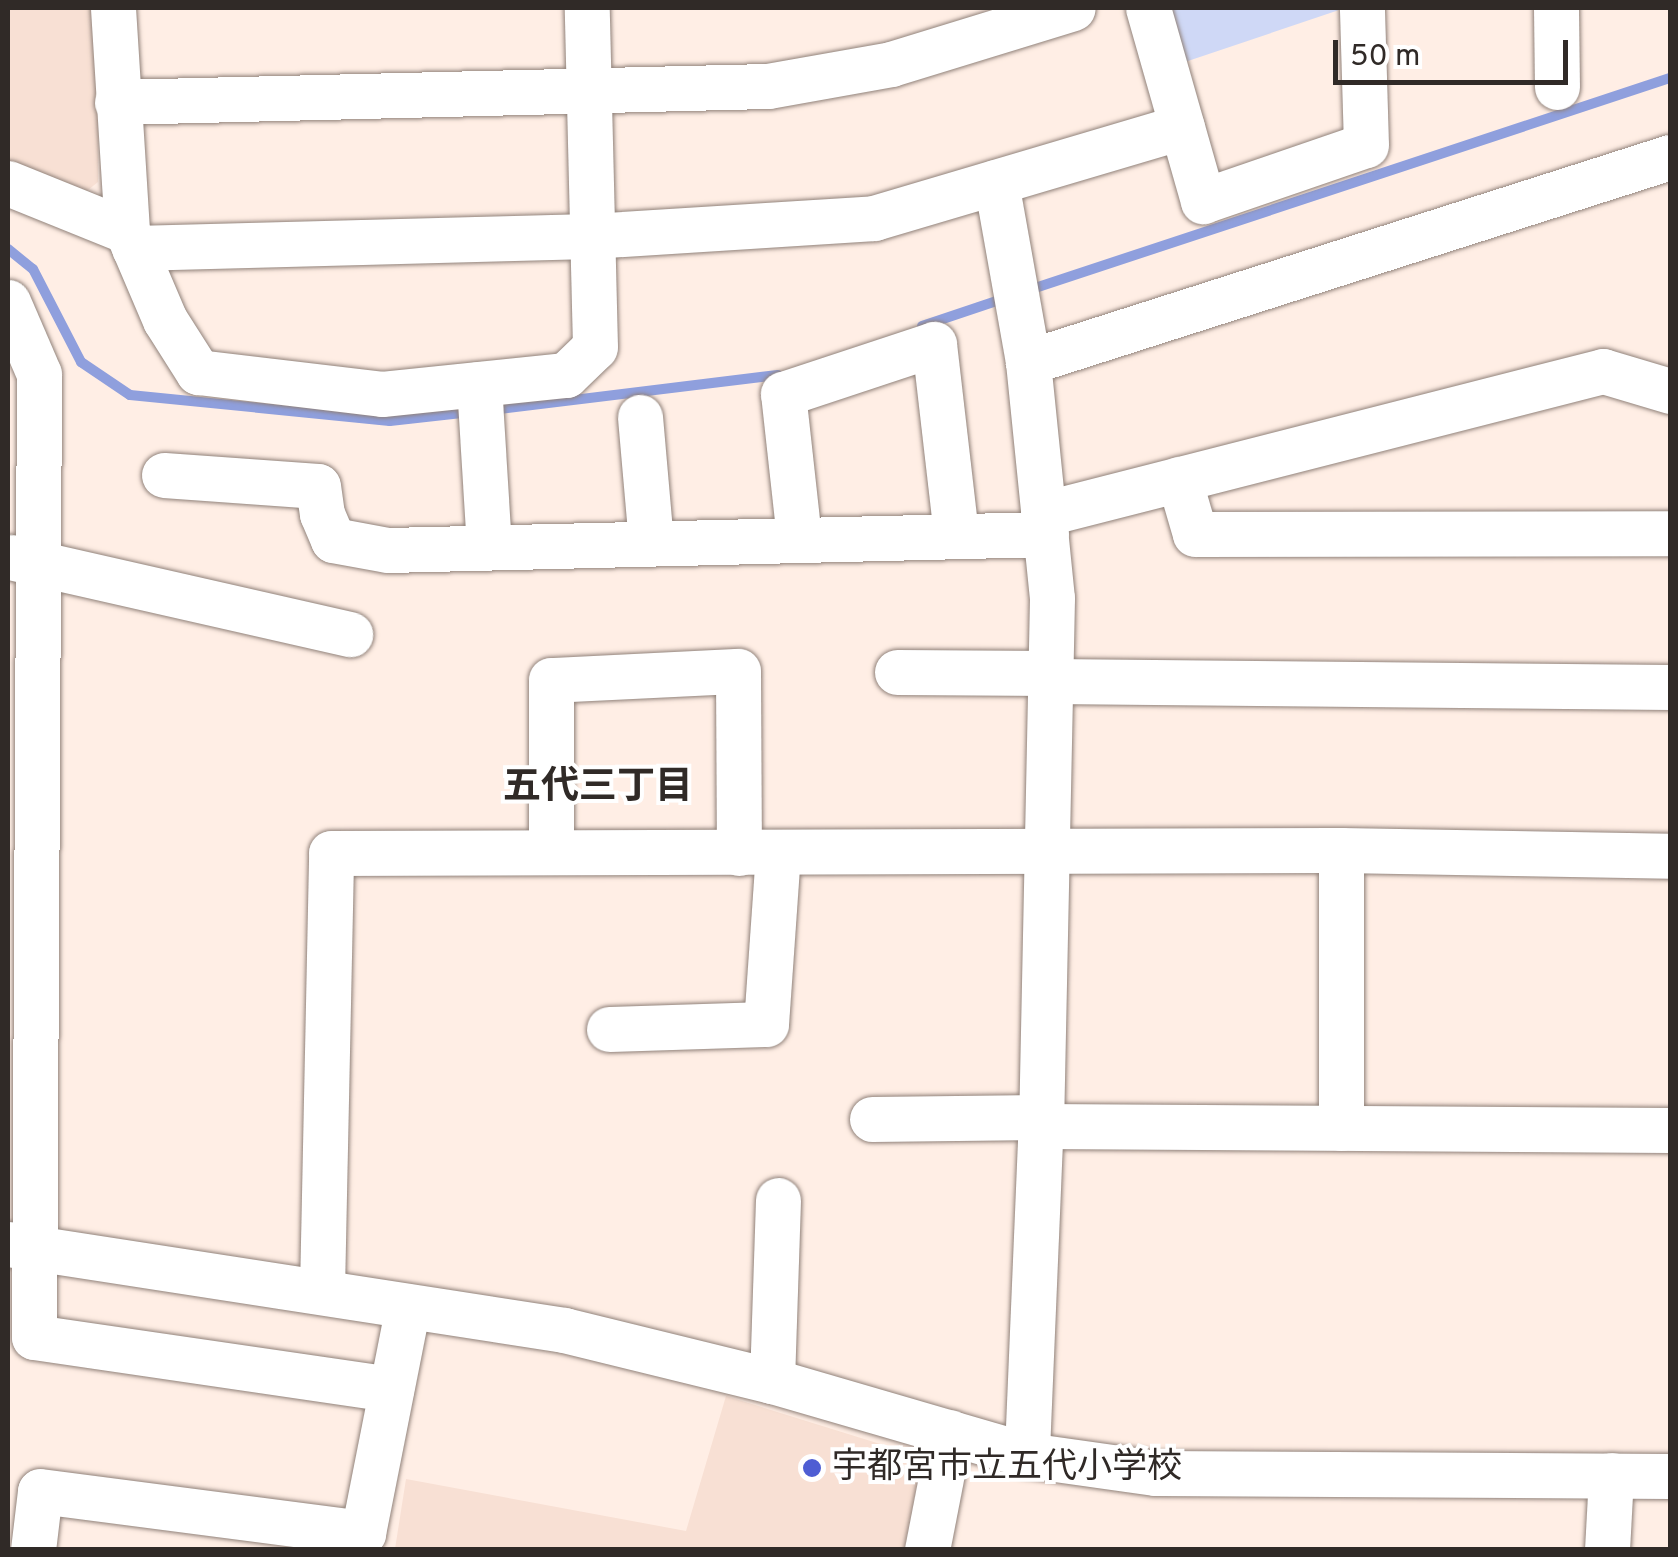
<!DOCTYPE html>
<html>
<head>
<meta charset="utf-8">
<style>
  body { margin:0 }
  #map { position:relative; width:1678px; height:1557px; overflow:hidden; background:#ffeee5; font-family:Overpass,"Noto Sans JP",sans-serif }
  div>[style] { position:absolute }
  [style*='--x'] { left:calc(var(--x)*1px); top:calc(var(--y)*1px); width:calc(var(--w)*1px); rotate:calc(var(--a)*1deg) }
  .built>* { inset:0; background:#f8e0d4 }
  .green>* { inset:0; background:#cfd8f6 }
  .stream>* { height:10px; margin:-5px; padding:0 5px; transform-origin:5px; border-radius:5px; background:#8f9fdd }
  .roads { filter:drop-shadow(0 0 2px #91827a) drop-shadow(0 0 2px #91827a) }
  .minor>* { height:45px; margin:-22.5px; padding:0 22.5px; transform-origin:22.5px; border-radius:22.5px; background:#fff }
  .dots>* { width:28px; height:28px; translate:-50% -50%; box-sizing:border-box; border:5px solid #fff; border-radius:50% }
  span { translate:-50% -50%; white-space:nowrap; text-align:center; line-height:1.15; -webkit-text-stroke:8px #fff; paint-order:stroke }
  .poi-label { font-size:35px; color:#302a27 }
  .left { translate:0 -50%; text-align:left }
  .neighbourhood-label { font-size:38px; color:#302a27; font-weight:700 }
  .frame { position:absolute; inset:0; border:10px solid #302a27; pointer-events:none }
  .scale { position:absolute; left:1333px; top:40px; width:235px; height:45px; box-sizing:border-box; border:5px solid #302a27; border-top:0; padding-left:12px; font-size:30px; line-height:35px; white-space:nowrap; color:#302a27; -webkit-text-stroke:8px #fff; paint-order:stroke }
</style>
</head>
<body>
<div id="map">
  <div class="built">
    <div style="clip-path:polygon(8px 8px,98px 8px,98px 182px,78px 198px,8px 167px)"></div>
    <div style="clip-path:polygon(726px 1396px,922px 1457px,904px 1549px,395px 1549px,406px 1479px,686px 1531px)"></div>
  </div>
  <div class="green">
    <div style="clip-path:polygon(1166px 8px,1345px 8px,1182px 63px)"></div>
  </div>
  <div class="stream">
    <div style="--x:8;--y:249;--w:32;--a:39"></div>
    <div style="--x:33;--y:269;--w:105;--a:62.7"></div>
    <div style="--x:81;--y:362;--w:59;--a:34"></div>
    <div style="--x:130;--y:395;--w:261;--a:5.7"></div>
    <div style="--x:390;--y:421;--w:81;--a:-6.4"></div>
    <div style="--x:1026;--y:291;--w:678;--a:-18.3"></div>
    <div style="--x:922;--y:326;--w:88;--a:-18.6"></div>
    <div style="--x:492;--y:410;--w:288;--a:-7"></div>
  </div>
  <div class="roads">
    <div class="minor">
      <div style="--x:113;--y:8;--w:223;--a:86.4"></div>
      <div style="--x:127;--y:231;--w:97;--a:66.9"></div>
      <div style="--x:165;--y:320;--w:62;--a:57.6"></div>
      <div style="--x:198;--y:372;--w:185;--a:6.8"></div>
      <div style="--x:382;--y:394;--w:185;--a:-5.9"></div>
      <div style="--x:566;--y:375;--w:40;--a:-44"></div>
      <div style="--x:595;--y:347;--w:339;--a:-91.4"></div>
      <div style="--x:1148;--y:8;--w:201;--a:74.1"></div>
      <div style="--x:1203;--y:201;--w:172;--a:-19"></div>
      <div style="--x:1366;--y:145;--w:137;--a:-91.7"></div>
      <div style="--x:1556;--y:8;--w:79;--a:89.3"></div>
      <div style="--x:117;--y:102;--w:651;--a:-1.41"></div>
      <div style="--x:768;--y:86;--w:125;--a:-10.1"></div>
      <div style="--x:891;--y:64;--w:190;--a:-17.1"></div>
      <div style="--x:1670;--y:157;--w:674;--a:162.29"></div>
      <div style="--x:1028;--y:362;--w:237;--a:84.2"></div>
      <div style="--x:1052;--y:598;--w:528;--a:91.19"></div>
      <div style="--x:1041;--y:1126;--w:629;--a:0.36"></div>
      <div style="--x:996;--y:182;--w:183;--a:79.9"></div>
      <div style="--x:8;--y:183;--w:128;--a:22"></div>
      <div style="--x:134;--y:248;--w:456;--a:-1.5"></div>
      <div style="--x:590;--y:236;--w:285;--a:-3.6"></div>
      <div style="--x:874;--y:218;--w:321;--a:-16.5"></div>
      <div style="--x:8;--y:302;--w:78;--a:66.7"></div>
      <div style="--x:39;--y:374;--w:963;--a:90.3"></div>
      <div style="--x:34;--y:1337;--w:361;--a:8.3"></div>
      <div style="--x:479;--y:384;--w:163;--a:86.5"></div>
      <div style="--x:640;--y:417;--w:126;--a:85"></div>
      <div style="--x:164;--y:475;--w:154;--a:4.1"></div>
      <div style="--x:318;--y:486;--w:28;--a:82"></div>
      <div style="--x:322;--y:514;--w:28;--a:67"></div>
      <div style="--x:333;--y:540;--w:56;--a:10.3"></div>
      <div style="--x:388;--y:550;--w:658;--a:-1.39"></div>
      <div style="--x:1179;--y:479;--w:57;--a:73.8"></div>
      <div style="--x:1195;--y:534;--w:475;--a:-0.1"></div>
      <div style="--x:1043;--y:514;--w:578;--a:-14.32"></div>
      <div style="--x:1603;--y:371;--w:70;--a:16.6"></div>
      <div style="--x:799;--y:538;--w:145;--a:-96.3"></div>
      <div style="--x:783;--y:394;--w:159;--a:-18.3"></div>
      <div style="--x:934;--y:344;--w:192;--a:83.4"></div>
      <div style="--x:10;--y:557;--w:349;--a:12.8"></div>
      <div style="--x:897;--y:672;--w:153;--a:0.4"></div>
      <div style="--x:1050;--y:681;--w:620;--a:0.55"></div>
      <div style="--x:551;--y:852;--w:172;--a:-90"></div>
      <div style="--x:551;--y:680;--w:187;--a:-2.8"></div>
      <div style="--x:738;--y:671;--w:182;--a:89.7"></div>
      <div style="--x:609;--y:1029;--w:157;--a:-1.8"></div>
      <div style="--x:766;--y:1024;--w:170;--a:-86"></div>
      <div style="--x:872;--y:1119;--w:169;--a:-0.7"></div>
      <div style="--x:1041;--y:1117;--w:338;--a:92.4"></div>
      <div style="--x:1341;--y:1128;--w:278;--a:-90"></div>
      <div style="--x:8;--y:1244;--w:563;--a:8.79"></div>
      <div style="--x:564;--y:1330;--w:214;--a:13.8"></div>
      <div style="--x:772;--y:1381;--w:266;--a:16.2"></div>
      <div style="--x:1027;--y:1455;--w:129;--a:8"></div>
      <div style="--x:1155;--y:1473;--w:515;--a:0.33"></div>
      <div style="--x:322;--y:1290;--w:437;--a:-88.8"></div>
      <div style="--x:331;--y:853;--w:1010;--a:-0.17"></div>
      <div style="--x:1341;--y:850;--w:329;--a:1"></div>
      <div style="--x:772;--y:1381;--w:181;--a:-88.1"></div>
      <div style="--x:33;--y:1550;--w:59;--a:-83.2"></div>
      <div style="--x:40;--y:1491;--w:326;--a:7.4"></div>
      <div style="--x:363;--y:1533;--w:231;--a:-78.8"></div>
      <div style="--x:927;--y:1550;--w:120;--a:-79"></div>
      <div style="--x:1607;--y:1550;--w:75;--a:-86.9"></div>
    </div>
  </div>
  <div class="dots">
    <div style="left:812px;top:1468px;background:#4e5dd3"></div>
  </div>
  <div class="poi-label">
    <span class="left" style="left:832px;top:1468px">宇都宮市立五代小学校</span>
  </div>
  <div class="neighbourhood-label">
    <span style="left:598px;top:789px">五代三丁目</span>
  </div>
  <div class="frame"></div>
  <div class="scale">50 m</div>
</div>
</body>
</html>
